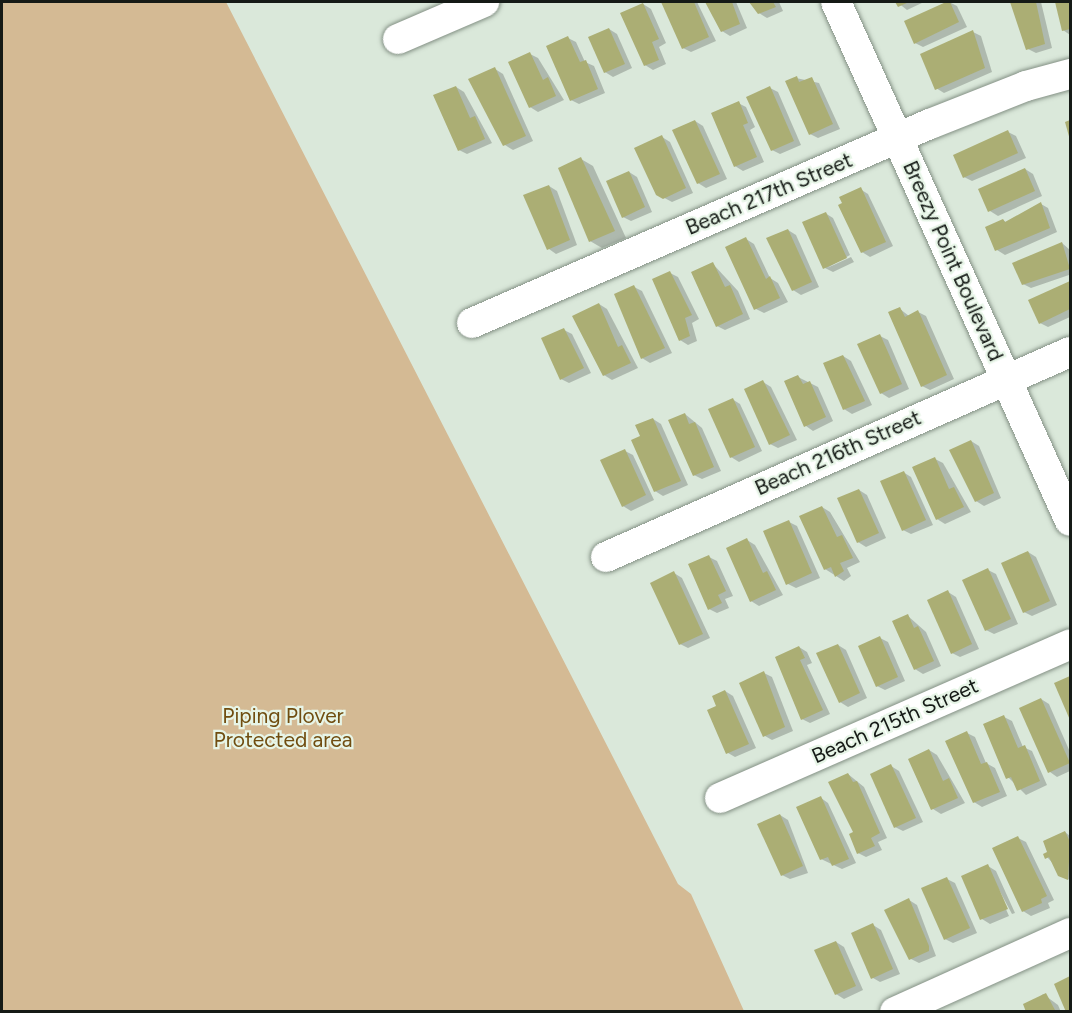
<!DOCTYPE html>
<html>
<head>
<meta charset="utf-8">
<style>
  body { margin:0 }
  #map { position:relative; width:1072px; height:1013px; overflow:hidden; background:#dae8da; font-family:Figtree,sans-serif }
  div>[style] { position:absolute }
  [style*='--x'] { left:calc(var(--x)*1px); top:calc(var(--y)*1px); width:calc(var(--w)*1px); rotate:calc(var(--a)*1deg) }
  .green>* { inset:0; background:#d4ba94 }
  .shadow>* { inset:0; background:#0003 }
  .building>* { inset:0; background:#abae74 }
  .roads { filter:drop-shadow(0 0 2px #839084) drop-shadow(0 0 2px #839084) }
  .minor>* { height:30px; margin:-15px; padding:0 15px; transform-origin:15px; border-radius:15px; background:#fff }
  span { translate:-50% -50%; white-space:nowrap; text-align:center; line-height:1.15; -webkit-text-stroke:4.5px #e7f5e7; paint-order:stroke }
  .street-label { font-size:21px; color:#151a16 }
  .park-label { font-size:21px; color:#704d10 }
  .frame { position:absolute; inset:0; border:3px solid #151a16; pointer-events:none }
</style>
</head>
<body>
<div id="map">
  <div class="green">
    <div style="clip-path:polygon(2px 2px,226px 2px,678px 884px,691px 894px,744px 1011px,2px 1011px)"></div>
  </div>
  <div class="shadow">
    <div style="clip-path:polygon(663px 2px,697px 2px,716px 41px,691px 52px,683px 48px)"></div>
    <div style="clip-path:polygon(708px 2px,736px 2px,747px 28px,730px 36px,722px 31px)"></div>
    <div style="clip-path:polygon(753px 2px,779px 2px,783px 11px,767px 18px,759px 13px)"></div>
    <div style="clip-path:polygon(897px 2px,924px 2px,907px 10px)"></div>
    <div style="clip-path:polygon(949px 2px,957px 6px,967px 27px,923px 47px,915px 43px,906px 22px)"></div>
    <div style="clip-path:polygon(1012px 2px,1041px 2px,1052px 48px,1036px 53px,1028px 49px)"></div>
    <div style="clip-path:polygon(1056px 2px,1070px 2px,1070px 35px,1063px 30px)"></div>
    <div style="clip-path:polygon(643px 4px,651px 9px,666px 43px,659px 47px,666px 64px,653px 70px,645px 65px)"></div>
    <div style="clip-path:polygon(609px 29px,617px 34px,632px 68px,613px 77px,605px 72px)"></div>
    <div style="clip-path:polygon(973px 32px,981px 36px,992px 72px,944px 93px,936px 88px)"></div>
    <div style="clip-path:polygon(568px 38px,576px 42px,585px 62px,594px 66px,605px 93px,579px 104px,571px 100px)"></div>
    <div style="clip-path:polygon(530px 54px,538px 58px,564px 100px,538px 112px,530px 107px)"></div>
    <div style="clip-path:polygon(495px 69px,503px 74px,533px 141px,513px 150px,505px 145px,470px 80px)"></div>
    <div style="clip-path:polygon(796px 78px,819px 83px,840px 129px,818px 138px,810px 134px)"></div>
    <div style="clip-path:polygon(456px 87px,464px 92px,492px 143px,467px 154px,459px 150px)"></div>
    <div style="clip-path:polygon(770px 88px,778px 92px,801px 145px,780px 154px,772px 150px)"></div>
    <div style="clip-path:polygon(738px 103px,746px 107px,755px 127px,750px 130px,764px 162px,743px 171px,735px 166px)"></div>
    <div style="clip-path:polygon(695px 121px,703px 126px,727px 179px,706px 188px,698px 183px)"></div>
    <div style="clip-path:polygon(1008px 132px,1016px 136px,1026px 158px,972px 181px,964px 177px)"></div>
    <div style="clip-path:polygon(662px 137px,670px 142px,693px 193px,672px 202px,657px 194px)"></div>
    <div style="clip-path:polygon(581px 159px,593px 166px,626px 238px,602px 248px,590px 241px)"></div>
    <div style="clip-path:polygon(1025px 169px,1033px 174px,1042px 196px,998px 216px,990px 211px)"></div>
    <div style="clip-path:polygon(629px 172px,637px 177px,652px 212px,631px 221px,623px 217px)"></div>
    <div style="clip-path:polygon(549px 186px,557px 191px,577px 245px,556px 254px,549px 249px)"></div>
    <div style="clip-path:polygon(860px 189px,868px 194px,893px 246px,870px 257px,862px 252px)"></div>
    <div style="clip-path:polygon(1041px 204px,1048px 208px,1057px 232px,1005px 255px,997px 250px,1003px 220px,1007px 223px)"></div>
    <div style="clip-path:polygon(825px 213px,833px 218px,850px 255px,827px 268px,851px 257px,854px 262px,833px 272px,825px 268px)"></div>
    <div style="clip-path:polygon(788px 230px,796px 235px,819px 287px,801px 295px,793px 290px)"></div>
    <div style="clip-path:polygon(746px 239px,754px 244px,770px 278px,778px 283px,788px 302px,764px 313px,756px 309px)"></div>
    <div style="clip-path:polygon(1062px 243px,1070px 250px,1070px 278px,1069px 275px,1031px 288px,1023px 284px)"></div>
    <div style="clip-path:polygon(713px 264px,738px 291px,750px 319px,725px 330px,717px 326px)"></div>
    <div style="clip-path:polygon(670px 273px,678px 277px,699px 319px,692px 323px,697px 341px,688px 345px,680px 340px)"></div>
    <div style="clip-path:polygon(1070px 283px,1070px 317px,1048px 327px,1040px 323px,1030px 301px)"></div>
    <div style="clip-path:polygon(634px 287px,642px 291px,672px 353px,650px 363px,642px 358px)"></div>
    <div style="clip-path:polygon(599px 304px,607px 309px,638px 368px,612px 380px,604px 375px)"></div>
    <div style="clip-path:polygon(900px 309px,909px 316px,918px 312px,926px 316px,954px 379px,930px 390px,922px 386px)"></div>
    <div style="clip-path:polygon(564px 330px,572px 334px,591px 373px,569px 383px,561px 379px)"></div>
    <div style="clip-path:polygon(880px 336px,888px 340px,909px 389px,889px 398px,881px 393px)"></div>
    <div style="clip-path:polygon(843px 356px,851px 361px,872px 405px,852px 414px,844px 409px)"></div>
    <div style="clip-path:polygon(798px 377px,818px 387px,833px 421px,813px 431px,806px 426px)"></div>
    <div style="clip-path:polygon(763px 382px,771px 387px,797px 440px,778px 448px,770px 444px)"></div>
    <div style="clip-path:polygon(732px 399px,740px 404px,762px 451px,739px 462px,731px 457px)"></div>
    <div style="clip-path:polygon(685px 414px,702px 428px,721px 471px,702px 479px,694px 475px)"></div>
    <div style="clip-path:polygon(653px 419px,661px 424px,688px 485px,663px 496px,655px 491px,642px 436px)"></div>
    <div style="clip-path:polygon(971px 441px,979px 446px,1001px 498px,984px 506px,976px 501px)"></div>
    <div style="clip-path:polygon(625px 451px,633px 455px,654px 500px,631px 511px,623px 506px)"></div>
    <div style="clip-path:polygon(935px 459px,943px 463px,971px 512px,945px 524px,937px 519px)"></div>
    <div style="clip-path:polygon(903px 472px,911px 477px,933px 525px,911px 534px,903px 530px)"></div>
    <div style="clip-path:polygon(859px 490px,867px 495px,886px 538px,866px 547px,858px 542px)"></div>
    <div style="clip-path:polygon(822px 507px,830px 512px,860px 562px,847px 568px,851px 576px,844px 581px,825px 569px)"></div>
    <div style="clip-path:polygon(789px 522px,797px 526px,820px 578px,796px 588px,788px 584px)"></div>
    <div style="clip-path:polygon(747px 540px,755px 545px,783px 595px,759px 606px,751px 601px)"></div>
    <div style="clip-path:polygon(1028px 552px,1036px 557px,1057px 605px,1032px 616px,1024px 612px)"></div>
    <div style="clip-path:polygon(709px 557px,717px 561px,733px 596px,725px 599px,729px 608px,717px 613px,709px 609px)"></div>
    <div style="clip-path:polygon(988px 570px,996px 574px,1018px 624px,994px 634px,986px 630px)"></div>
    <div style="clip-path:polygon(674px 573px,682px 578px,710px 638px,688px 648px,680px 644px)"></div>
    <div style="clip-path:polygon(948px 592px,956px 597px,979px 649px,960px 657px,952px 653px)"></div>
    <div style="clip-path:polygon(908px 616px,926px 632px,941px 666px,923px 674px,915px 669px)"></div>
    <div style="clip-path:polygon(880px 638px,888px 642px,905px 681px,885px 690px,877px 686px)"></div>
    <div style="clip-path:polygon(838px 645px,846px 650px,867px 698px,848px 707px,840px 702px)"></div>
    <div style="clip-path:polygon(799px 647px,807px 652px,812px 663px,807px 665px,830px 714px,810px 723px,802px 719px)"></div>
    <div style="clip-path:polygon(764px 673px,772px 677px,793px 731px,772px 740px,765px 736px)"></div>
    <div style="clip-path:polygon(1070px 677px,1070px 716px,1056px 684px)"></div>
    <div style="clip-path:polygon(725px 691px,733px 696px,756px 748px,735px 757px,728px 753px,718px 707px)"></div>
    <div style="clip-path:polygon(1041px 699px,1049px 704px,1070px 752px,1070px 771px,1057px 777px,1050px 772px)"></div>
    <div style="clip-path:polygon(1004px 717px,1012px 721px,1023px 747px,1032px 751px,1047px 785px,1026px 795px,1008px 777px)"></div>
    <div style="clip-path:polygon(967px 733px,975px 737px,986px 763px,995px 768px,1007px 796px,982px 807px,974px 802px)"></div>
    <div style="clip-path:polygon(929px 750px,937px 755px,965px 803px,941px 814px,933px 809px,910px 759px)"></div>
    <div style="clip-path:polygon(891px 766px,899px 771px,923px 822px,903px 831px,895px 827px)"></div>
    <div style="clip-path:polygon(848px 774px,864px 787px,887px 838px,878px 842px,882px 850px,866px 857px,858px 853px)"></div>
    <div style="clip-path:polygon(821px 798px,828px 803px,856px 863px,842px 869px,821px 859px)"></div>
    <div style="clip-path:polygon(780px 815px,788px 820px,808px 873px,790px 879px,782px 875px)"></div>
    <div style="clip-path:polygon(1065px 832px,1070px 836px,1070px 881px,1045px 855px)"></div>
    <div style="clip-path:polygon(1018px 838px,1026px 842px,1054px 900px,1048px 903px,1050px 908px,1031px 916px,1023px 911px,994px 848px)"></div>
    <div style="clip-path:polygon(988px 866px,996px 871px,1015px 913px,1012px 914px,989px 871px,1009px 916px,990px 924px,982px 919px,963px 877px)"></div>
    <div style="clip-path:polygon(947px 879px,955px 883px,977px 933px,953px 943px,945px 939px)"></div>
    <div style="clip-path:polygon(909px 900px,917px 905px,936px 956px,919px 963px,911px 959px)"></div>
    <div style="clip-path:polygon(873px 925px,881px 930px,900px 974px,880px 982px,873px 978px)"></div>
    <div style="clip-path:polygon(836px 942px,844px 947px,863px 990px,844px 999px,836px 994px)"></div>
    <div style="clip-path:polygon(1043px 994px,1058px 1005px,1061px 1012px,1028px 1012px)"></div>
  </div>
  <div class="building">
    <div style="clip-path:polygon(661px 2px,694px 2px,709px 37px,682px 49px)"></div>
    <div style="clip-path:polygon(705px 2px,732px 2px,740px 24px,721px 32px)"></div>
    <div style="clip-path:polygon(749px 2px,773px 2px,776px 7px,758px 14px)"></div>
    <div style="clip-path:polygon(895px 2px,909px 2px,898px 7px)"></div>
    <div style="clip-path:polygon(946px 2px,950px 2px,959px 22px,914px 44px,904px 21px)"></div>
    <div style="clip-path:polygon(1010px 2px,1036px 2px,1045px 44px,1026px 50px)"></div>
    <div style="clip-path:polygon(1055px 2px,1070px 2px,1070px 29px,1062px 31px)"></div>
    <div style="clip-path:polygon(643px 3px,659px 39px,652px 42px,659px 60px,644px 66px,620px 13px)"></div>
    <div style="clip-path:polygon(609px 28px,625px 64px,604px 73px,588px 37px)"></div>
    <div style="clip-path:polygon(973px 30px,985px 68px,935px 90px,920px 54px)"></div>
    <div style="clip-path:polygon(568px 36px,580px 62px,586px 60px,598px 89px,570px 101px,546px 46px)"></div>
    <div style="clip-path:polygon(530px 52px,543px 80px,548px 77px,556px 96px,529px 108px,508px 62px)"></div>
    <div style="clip-path:polygon(495px 67px,526px 136px,503px 146px,468px 79px)"></div>
    <div style="clip-path:polygon(797px 76px,799px 82px,812px 77px,833px 124px,809px 135px,785px 81px)"></div>
    <div style="clip-path:polygon(456px 86px,470px 118px,475px 116px,485px 139px,458px 151px,433px 95px)"></div>
    <div style="clip-path:polygon(770px 86px,794px 141px,771px 151px,746px 97px)"></div>
    <div style="clip-path:polygon(739px 101px,748px 123px,743px 125px,757px 157px,734px 167px,711px 113px)"></div>
    <div style="clip-path:polygon(695px 120px,720px 174px,697px 184px,672px 130px)"></div>
    <div style="clip-path:polygon(1070px 120px,1070px 140px,1065px 122px)"></div>
    <div style="clip-path:polygon(1008px 130px,1018px 153px,963px 178px,953px 155px)"></div>
    <div style="clip-path:polygon(662px 135px,686px 188px,663px 199px,656px 195px,634px 148px)"></div>
    <div style="clip-path:polygon(581px 157px,615px 231px,589px 242px,558px 168px)"></div>
    <div style="clip-path:polygon(1025px 168px,1035px 191px,988px 212px,978px 189px)"></div>
    <div style="clip-path:polygon(629px 171px,645px 207px,622px 218px,606px 181px)"></div>
    <div style="clip-path:polygon(549px 185px,570px 240px,547px 250px,523px 195px)"></div>
    <div style="clip-path:polygon(861px 187px,886px 242px,861px 253px,838px 205px,842px 203px,839px 197px)"></div>
    <div style="clip-path:polygon(1041px 202px,1050px 228px,995px 251px,985px 227px,1003px 219px,1005px 222px)"></div>
    <div style="clip-path:polygon(826px 212px,847px 258px,823px 269px,802px 222px)"></div>
    <div style="clip-path:polygon(788px 229px,812px 282px,792px 291px,766px 238px)"></div>
    <div style="clip-path:polygon(746px 237px,766px 279px,770px 276px,780px 298px,754px 310px,725px 247px)"></div>
    <div style="clip-path:polygon(1062px 242px,1070px 269px,1022px 285px,1012px 263px)"></div>
    <div style="clip-path:polygon(713px 262px,725px 287px,730px 285px,743px 314px,716px 327px,691px 272px)"></div>
    <div style="clip-path:polygon(670px 271px,692px 315px,685px 318px,690px 336px,679px 341px,652px 279px)"></div>
    <div style="clip-path:polygon(1070px 281px,1070px 309px,1039px 324px,1028px 300px)"></div>
    <div style="clip-path:polygon(634px 285px,665px 348px,641px 359px,614px 294px)"></div>
    <div style="clip-path:polygon(599px 303px,618px 347px,622px 345px,631px 363px,603px 376px,572px 316px)"></div>
    <div style="clip-path:polygon(900px 307px,905px 317px,918px 310px,947px 375px,921px 387px,888px 312px)"></div>
    <div style="clip-path:polygon(564px 328px,584px 368px,560px 380px,541px 338px)"></div>
    <div style="clip-path:polygon(880px 334px,902px 384px,880px 394px,857px 344px)"></div>
    <div style="clip-path:polygon(843px 355px,865px 401px,843px 410px,823px 363px)"></div>
    <div style="clip-path:polygon(798px 375px,803px 384px,810px 381px,826px 417px,804px 427px,784px 381px)"></div>
    <div style="clip-path:polygon(763px 380px,790px 435px,769px 445px,744px 389px)"></div>
    <div style="clip-path:polygon(733px 398px,755px 447px,730px 458px,708px 409px)"></div>
    <div style="clip-path:polygon(685px 413px,689px 424px,695px 422px,714px 467px,693px 476px,668px 420px)"></div>
    <div style="clip-path:polygon(653px 418px,681px 481px,654px 492px,631px 440px,640px 436px,635px 425px)"></div>
    <div style="clip-path:polygon(971px 440px,994px 493px,975px 502px,949px 450px)"></div>
    <div style="clip-path:polygon(625px 449px,646px 495px,622px 507px,600px 460px)"></div>
    <div style="clip-path:polygon(935px 457px,949px 489px,954px 487px,964px 507px,936px 520px,912px 467px)"></div>
    <div style="clip-path:polygon(904px 471px,926px 520px,902px 531px,880px 481px)"></div>
    <div style="clip-path:polygon(859px 489px,879px 533px,857px 543px,837px 498px)"></div>
    <div style="clip-path:polygon(822px 506px,837px 537px,842px 535px,853px 558px,840px 563px,844px 571px,835px 577px,831px 567px,824px 570px,799px 516px)"></div>
    <div style="clip-path:polygon(789px 520px,812px 573px,786px 585px,763px 531px)"></div>
    <div style="clip-path:polygon(747px 538px,763px 573px,767px 571px,776px 590px,750px 602px,726px 548px)"></div>
    <div style="clip-path:polygon(1028px 551px,1050px 601px,1023px 613px,1001px 563px)"></div>
    <div style="clip-path:polygon(709px 555px,726px 591px,718px 595px,722px 603px,708px 610px,688px 564px)"></div>
    <div style="clip-path:polygon(988px 568px,1011px 619px,985px 631px,962px 580px)"></div>
    <div style="clip-path:polygon(674px 571px,703px 634px,679px 645px,650px 583px)"></div>
    <div style="clip-path:polygon(948px 590px,972px 644px,951px 654px,927px 600px)"></div>
    <div style="clip-path:polygon(908px 614px,914px 628px,918px 626px,934px 661px,914px 670px,892px 621px)"></div>
    <div style="clip-path:polygon(880px 636px,898px 677px,876px 687px,858px 646px)"></div>
    <div style="clip-path:polygon(838px 644px,860px 693px,839px 703px,816px 653px)"></div>
    <div style="clip-path:polygon(799px 646px,805px 658px,800px 660px,823px 710px,801px 720px,775px 657px)"></div>
    <div style="clip-path:polygon(764px 671px,785px 727px,763px 737px,739px 683px)"></div>
    <div style="clip-path:polygon(1070px 676px,1070px 720px,1054px 683px)"></div>
    <div style="clip-path:polygon(725px 690px,749px 744px,726px 754px,707px 710px,716px 706px,712px 696px)"></div>
    <div style="clip-path:polygon(1041px 698px,1070px 763px,1048px 773px,1019px 708px)"></div>
    <div style="clip-path:polygon(1004px 715px,1018px 748px,1025px 745px,1040px 781px,1017px 791px,1011px 777px,1006px 779px,983px 724px)"></div>
    <div style="clip-path:polygon(967px 731px,981px 764px,987px 762px,1000px 792px,973px 803px,945px 741px)"></div>
    <div style="clip-path:polygon(929px 749px,943px 781px,949px 778px,958px 798px,931px 810px,908px 759px)"></div>
    <div style="clip-path:polygon(891px 764px,916px 818px,894px 828px,870px 774px)"></div>
    <div style="clip-path:polygon(848px 773px,853px 782px,857px 781px,880px 833px,871px 838px,875px 846px,857px 854px,849px 834px,853px 832px,828px 782px)"></div>
    <div style="clip-path:polygon(821px 796px,849px 859px,832px 866px,828px 857px,820px 860px,796px 807px)"></div>
    <div style="clip-path:polygon(780px 814px,803px 866px,781px 876px,757px 824px)"></div>
    <div style="clip-path:polygon(1065px 831px,1070px 842px,1068px 880px,1058px 876px,1049px 857px,1045px 859px,1043px 854px,1047px 852px,1043px 841px)"></div>
    <div style="clip-path:polygon(1018px 836px,1047px 896px,1041px 899px,1042px 903px,1022px 912px,992px 848px)"></div>
    <div style="clip-path:polygon(988px 864px,1008px 909px,980px 920px,961px 876px)"></div>
    <div style="clip-path:polygon(947px 877px,970px 928px,944px 940px,921px 888px)"></div>
    <div style="clip-path:polygon(909px 898px,929px 946px,929px 951px,909px 960px,884px 910px)"></div>
    <div style="clip-path:polygon(873px 923px,893px 969px,871px 979px,851px 933px)"></div>
    <div style="clip-path:polygon(836px 941px,856px 986px,835px 995px,814px 950px)"></div>
    <div style="clip-path:polygon(1070px 976px,1070px 1012px,1066px 1012px,1054px 984px)"></div>
    <div style="clip-path:polygon(1046px 993px,1056px 1012px,1026px 1012px,1023px 1004px)"></div>
  </div>
  <div class="roads">
    <div class="minor">
      <div style="--x:836;--y:2;--w:569;--a:65.73"></div>
      <div style="--x:398;--y:39;--w:94;--a:-23.3"></div>
      <div style="--x:472;--y:323;--w:499;--a:-23.5"></div>
      <div style="--x:930;--y:124;--w:103;--a:-21.6"></div>
      <div style="--x:1026;--y:86;--w:46;--a:-15.3"></div>
      <div style="--x:606;--y:557;--w:507;--a:-23.84"></div>
      <div style="--x:720;--y:798;--w:382;--a:-23.7"></div>
      <div style="--x:895;--y:1012;--w:192;--a:-24.3"></div>
    </div>
  </div>
  <div class="street-label">
    <span style="left:769px;top:194px;rotate:-23deg">Beach 217th Street</span>
    <span style="left:953px;top:261px;rotate:66deg">Breezy Point Boulevard</span>
    <span style="left:838px;top:453px;rotate:-24deg">Beach 216th Street</span>
    <span style="left:895px;top:721px;rotate:-24deg">Beach 215th Street</span>
  </div>
  <div class="park-label">
    <span style="left:283px;top:728px">Piping Plover<br>Protected area</span>
  </div>
  <div class="frame"></div>
</div>
</body>
</html>
